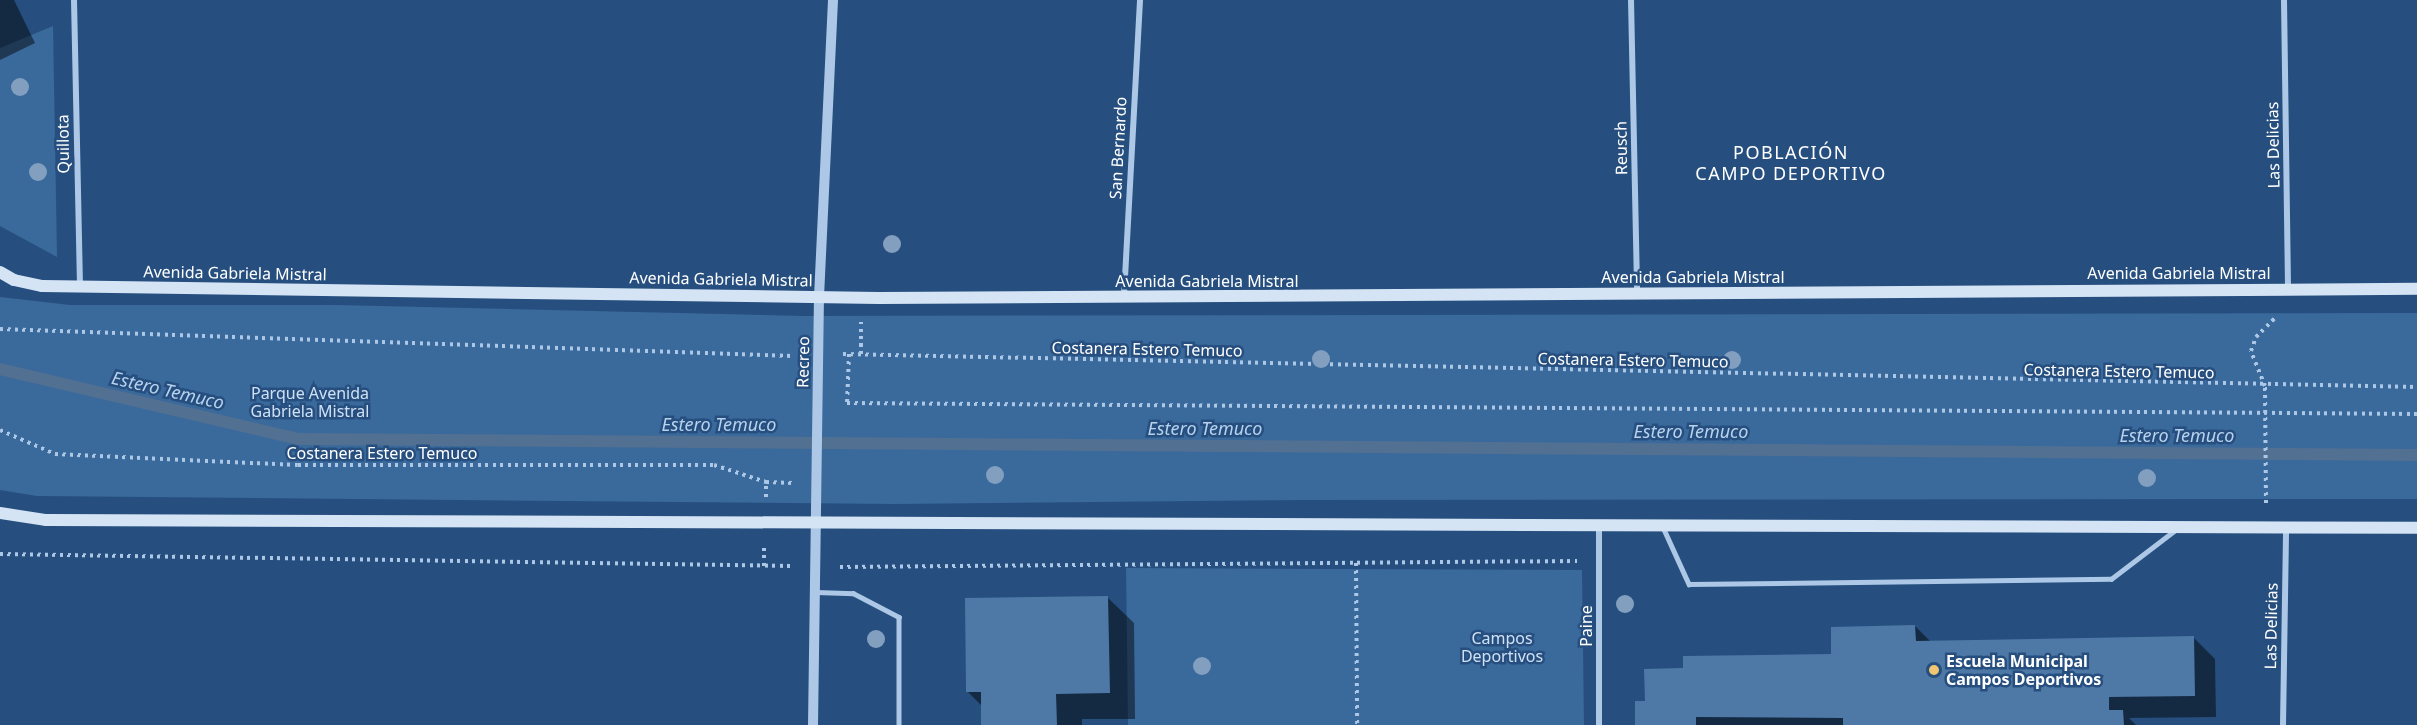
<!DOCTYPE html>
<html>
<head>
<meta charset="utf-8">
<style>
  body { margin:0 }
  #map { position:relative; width:2417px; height:725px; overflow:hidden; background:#264f7f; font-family:"Noto Sans",sans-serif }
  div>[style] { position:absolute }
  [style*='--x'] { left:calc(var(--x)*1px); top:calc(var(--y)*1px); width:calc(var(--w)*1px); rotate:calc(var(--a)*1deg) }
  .green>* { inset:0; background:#3a699c }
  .shadow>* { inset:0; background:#0007 }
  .stream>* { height:12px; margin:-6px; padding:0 6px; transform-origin:6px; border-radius:6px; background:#527092 }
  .building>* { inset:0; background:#4e79a7 }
  .path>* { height:4px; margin-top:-2px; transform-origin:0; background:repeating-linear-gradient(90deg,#acc8e6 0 3px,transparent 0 7.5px) }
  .service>* { height:4.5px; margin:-2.25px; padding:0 2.25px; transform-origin:2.25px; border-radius:2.25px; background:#acc8e6 }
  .minor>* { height:6px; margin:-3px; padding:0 3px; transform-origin:3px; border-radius:3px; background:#acc8e6 }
  .tertiary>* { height:10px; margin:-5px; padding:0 5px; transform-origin:5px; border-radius:5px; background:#acc8e6 }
  .secondary>* { height:12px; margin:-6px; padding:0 6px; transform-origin:6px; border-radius:6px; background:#d5e4f5 }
  .trees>* { width:18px; height:18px; margin:-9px; border-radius:50%; background:#839fc0 }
  .dots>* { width:16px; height:16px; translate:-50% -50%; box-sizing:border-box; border:3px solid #264f7f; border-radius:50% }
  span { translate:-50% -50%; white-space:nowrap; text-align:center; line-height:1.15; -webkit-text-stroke:5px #264f7f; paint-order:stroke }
  .street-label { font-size:16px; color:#fff }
  .park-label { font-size:16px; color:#cfe1f5 }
  .poi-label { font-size:16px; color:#fff; font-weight:700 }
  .left { translate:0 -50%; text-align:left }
  .neighbourhood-label { font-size:18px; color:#fff; letter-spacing:1.5px }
  .water-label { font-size:18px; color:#b7d2ed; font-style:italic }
</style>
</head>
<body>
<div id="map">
  <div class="green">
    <div style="clip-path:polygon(53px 26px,57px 257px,0 226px,0 48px)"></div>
    <div style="clip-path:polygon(0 297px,70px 305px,336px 305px,804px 316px,2417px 313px,2417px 499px,1304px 500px,895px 504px,37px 496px,0 490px)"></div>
    <div style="clip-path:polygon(1126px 568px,1582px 570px,1584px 725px,1128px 725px)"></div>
  </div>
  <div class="shadow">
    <div style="clip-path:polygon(0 0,14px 0,35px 43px,0 60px)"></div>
    <div style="clip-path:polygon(1108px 598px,1134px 623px,1135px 719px,1082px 719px,1082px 725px,983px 725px,982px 706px,968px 692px)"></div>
    <div style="clip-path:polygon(1915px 626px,1931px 642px,2194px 638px,2215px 659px,2216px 717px,2129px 718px,2136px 725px,1637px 725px,1646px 702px,1685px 670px,1832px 655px)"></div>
  </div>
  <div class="stream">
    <div style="--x:0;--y:369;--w:307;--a:13.2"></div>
    <div style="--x:299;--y:439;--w:2118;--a:0.43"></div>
  </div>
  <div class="building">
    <div style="clip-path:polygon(1108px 596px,1110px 693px,1056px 694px,1057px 725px,981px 725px,981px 692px,966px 692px,965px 598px)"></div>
    <div style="clip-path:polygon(1915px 625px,1916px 641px,2194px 636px,2195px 696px,2109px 697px,2109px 710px,2123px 710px,2124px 725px,1843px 725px,1843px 718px,1696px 717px,1696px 725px,1635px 725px,1635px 701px,1645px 701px,1644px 669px,1683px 668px,1683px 656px,1831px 654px,1831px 627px)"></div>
  </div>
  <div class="path">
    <div style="--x:0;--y:329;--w:794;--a:1.95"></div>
    <div style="--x:843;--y:354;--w:1574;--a:1.2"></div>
    <div style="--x:849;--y:354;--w:49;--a:92.3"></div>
    <div style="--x:847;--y:403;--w:1570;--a:0.4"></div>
    <div style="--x:861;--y:354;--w:32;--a:-90"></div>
    <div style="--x:0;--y:430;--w:60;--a:23.6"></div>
    <div style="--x:55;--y:454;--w:243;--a:2.6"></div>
    <div style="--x:298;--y:465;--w:416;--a:0"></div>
    <div style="--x:714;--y:465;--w:55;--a:18.1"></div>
    <div style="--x:766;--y:482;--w:26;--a:2"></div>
    <div style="--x:766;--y:497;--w:15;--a:-90"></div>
    <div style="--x:2266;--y:503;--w:117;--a:-90.5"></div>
    <div style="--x:2265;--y:386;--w:38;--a:-112"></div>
    <div style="--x:2251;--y:351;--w:15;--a:-70"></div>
    <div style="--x:2256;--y:337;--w:28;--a:-45"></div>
    <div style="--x:0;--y:554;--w:791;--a:0.87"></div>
    <div style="--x:1356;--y:563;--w:162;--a:89.6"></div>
    <div style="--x:764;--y:566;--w:20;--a:-90"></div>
    <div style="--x:840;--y:567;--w:737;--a:-0.47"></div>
  </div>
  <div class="service">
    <div style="--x:1663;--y:527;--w:63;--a:65.5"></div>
    <div style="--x:1689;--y:584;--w:422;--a:-0.7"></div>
    <div style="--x:2111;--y:579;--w:79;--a:-37.3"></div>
    <div style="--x:816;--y:592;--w:37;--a:2"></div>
    <div style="--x:853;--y:593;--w:52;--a:27.6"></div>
    <div style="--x:899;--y:617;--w:108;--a:90"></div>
  </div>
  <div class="minor">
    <div style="--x:74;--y:0;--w:287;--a:88.8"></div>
    <div style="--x:1631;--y:0;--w:293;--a:88.8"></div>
    <div style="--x:2284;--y:0;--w:289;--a:89.2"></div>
    <div style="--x:1124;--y:296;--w:296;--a:-86.9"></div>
    <div style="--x:1599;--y:527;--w:198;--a:90"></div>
    <div style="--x:2283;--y:725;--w:197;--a:-89.1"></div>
  </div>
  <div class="tertiary">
    <div style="--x:813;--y:725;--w:428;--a:-89.2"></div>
    <div style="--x:819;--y:297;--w:297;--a:-87.3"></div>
  </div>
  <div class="secondary">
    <div style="--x:0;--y:272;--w:16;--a:30"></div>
    <div style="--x:14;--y:280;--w:29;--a:12"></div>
    <div style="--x:42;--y:286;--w:837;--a:0.82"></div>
    <div style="--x:879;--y:298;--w:1538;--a:-0.34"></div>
    <div style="--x:0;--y:513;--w:47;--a:8.7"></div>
    <div style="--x:46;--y:520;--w:2371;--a:0.19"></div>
  </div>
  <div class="trees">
    <div style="left:20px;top:87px"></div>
    <div style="left:38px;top:172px"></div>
    <div style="left:892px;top:244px"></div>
    <div style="left:1321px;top:359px"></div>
    <div style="left:1732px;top:360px"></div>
    <div style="left:995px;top:475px"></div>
    <div style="left:2147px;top:478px"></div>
    <div style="left:1625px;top:604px"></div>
    <div style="left:876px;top:639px"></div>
    <div style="left:1202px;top:666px"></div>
  </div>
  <div class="dots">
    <div style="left:1934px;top:670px;background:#efc671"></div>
  </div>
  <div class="street-label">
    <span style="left:63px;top:144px;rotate:-91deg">Quillota</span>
    <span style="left:2273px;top:145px;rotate:-91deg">Las Delicias</span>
    <span style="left:1118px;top:148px;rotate:-87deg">San Bernardo</span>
    <span style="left:1621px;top:148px;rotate:-91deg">Reusch</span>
    <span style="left:235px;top:273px;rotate:1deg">Avenida Gabriela Mistral</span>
    <span style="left:2179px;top:273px">Avenida Gabriela Mistral</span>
    <span style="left:1693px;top:277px">Avenida Gabriela Mistral</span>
    <span style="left:721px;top:279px;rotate:1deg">Avenida Gabriela Mistral</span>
    <span style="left:1207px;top:281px">Avenida Gabriela Mistral</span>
    <span style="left:1147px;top:349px;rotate:1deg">Costanera Estero Temuco</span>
    <span style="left:1633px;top:360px;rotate:1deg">Costanera Estero Temuco</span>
    <span style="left:803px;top:362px;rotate:-89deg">Recreo</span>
    <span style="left:2119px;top:371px;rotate:1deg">Costanera Estero Temuco</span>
    <span style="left:382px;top:453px">Costanera Estero Temuco</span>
    <span style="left:1586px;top:626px;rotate:-90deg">Paine</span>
    <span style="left:2271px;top:626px;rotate:-89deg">Las Delicias</span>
  </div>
  <div class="park-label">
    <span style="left:310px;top:402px">Parque Avenida<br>Gabriela Mistral</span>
    <span style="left:1502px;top:647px">Campos<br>Deportivos</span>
  </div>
  <div class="poi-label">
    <span class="left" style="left:1946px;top:670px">Escuela Municipal<br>Campos Deportivos</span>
  </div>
  <div class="neighbourhood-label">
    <span style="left:1791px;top:163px">POBLACIÓN<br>CAMPO DEPORTIVO</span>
  </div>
  <div class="water-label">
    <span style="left:168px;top:390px;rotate:13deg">Estero Temuco</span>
    <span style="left:719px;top:424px">Estero Temuco</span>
    <span style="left:1205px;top:428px">Estero Temuco</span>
    <span style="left:1691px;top:431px">Estero Temuco</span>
    <span style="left:2177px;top:435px">Estero Temuco</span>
  </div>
</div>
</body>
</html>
